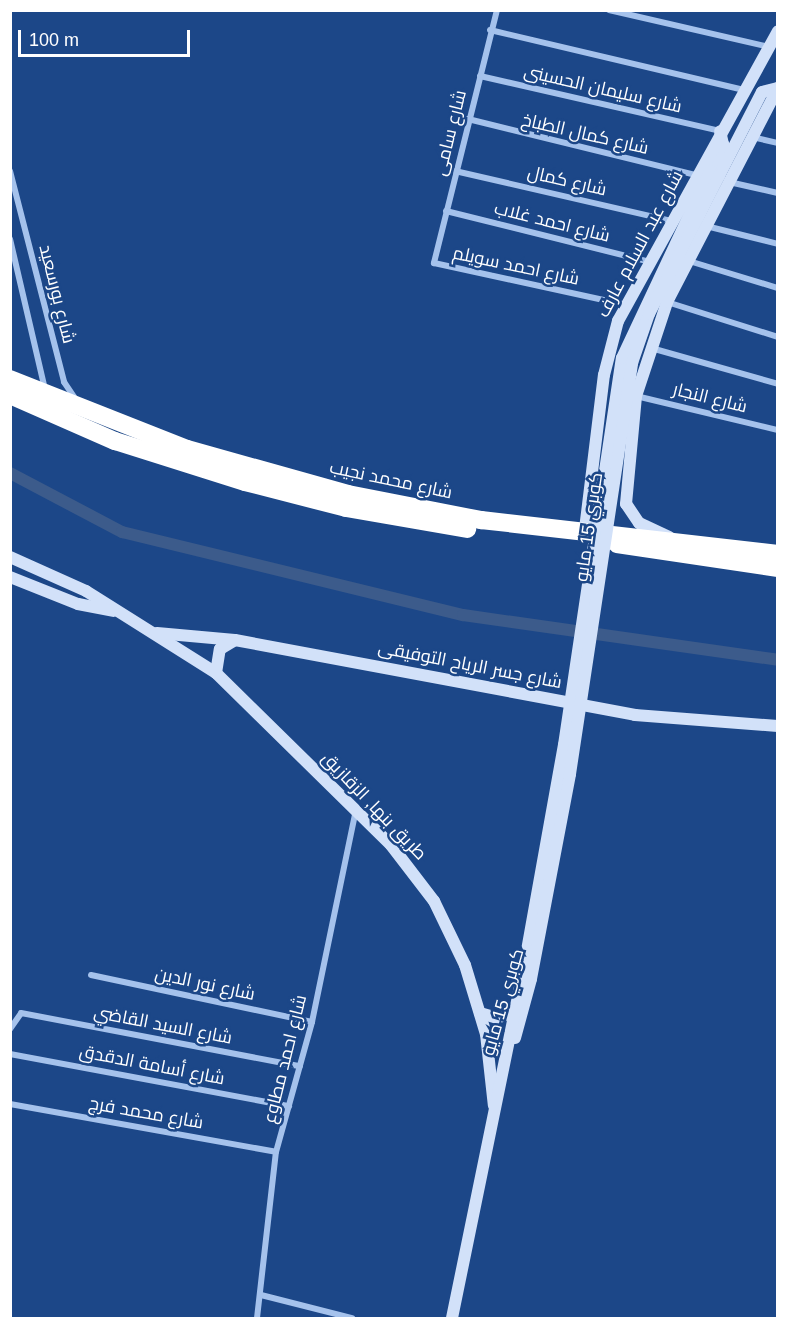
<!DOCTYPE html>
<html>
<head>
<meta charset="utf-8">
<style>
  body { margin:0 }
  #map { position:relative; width:788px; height:1329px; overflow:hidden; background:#1c4788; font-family:Arial,Cairo,sans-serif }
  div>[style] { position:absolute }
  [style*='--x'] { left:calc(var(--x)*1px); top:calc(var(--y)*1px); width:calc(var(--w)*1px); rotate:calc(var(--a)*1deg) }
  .canal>* { height:12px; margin:-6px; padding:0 6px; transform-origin:6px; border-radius:6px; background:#3c5b8b }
  .street>* { height:6px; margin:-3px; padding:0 3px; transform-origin:3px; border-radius:3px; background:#a5c2ec }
  .secondary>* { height:12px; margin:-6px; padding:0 6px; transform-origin:6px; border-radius:6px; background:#d2e1f9 }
  .highway>* { height:18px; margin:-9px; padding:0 9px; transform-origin:9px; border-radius:9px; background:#fff }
  .secondary-bridge>* { height:12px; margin:-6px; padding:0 6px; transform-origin:6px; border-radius:6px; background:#d2e1f9 }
  span { translate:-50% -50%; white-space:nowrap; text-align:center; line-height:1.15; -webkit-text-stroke:5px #1c4788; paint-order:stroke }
  .street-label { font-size:18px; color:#fff }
  .frame { position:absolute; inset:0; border:12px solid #fff; pointer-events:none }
  .scale { position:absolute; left:18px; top:30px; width:172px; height:27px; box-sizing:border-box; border:3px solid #fff; border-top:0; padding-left:8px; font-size:18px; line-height:21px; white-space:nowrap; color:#fff; -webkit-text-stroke:4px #1c4788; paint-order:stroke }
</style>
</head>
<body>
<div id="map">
  <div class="canal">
    <div style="--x:10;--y:473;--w:127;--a:27.8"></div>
    <div style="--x:122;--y:532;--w:351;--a:13.7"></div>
    <div style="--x:463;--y:615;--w:318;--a:8.1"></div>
  </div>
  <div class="street">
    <div style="--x:497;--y:10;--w:261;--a:104"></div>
    <div style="--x:434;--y:263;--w:197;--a:12.3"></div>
    <div style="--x:609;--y:10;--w:164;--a:13"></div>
    <div style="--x:490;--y:30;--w:261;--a:13.3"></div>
    <div style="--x:480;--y:76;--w:246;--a:12.9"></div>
    <div style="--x:468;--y:119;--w:235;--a:13.8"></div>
    <div style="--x:752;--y:137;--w:27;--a:13"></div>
    <div style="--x:10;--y:171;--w:218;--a:75.6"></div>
    <div style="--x:64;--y:382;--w:18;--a:56"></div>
    <div style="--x:455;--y:171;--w:222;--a:13"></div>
    <div style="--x:729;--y:182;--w:50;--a:12.7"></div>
    <div style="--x:446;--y:211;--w:210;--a:14"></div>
    <div style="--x:706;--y:226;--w:74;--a:14"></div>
    <div style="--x:10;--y:239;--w:155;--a:76.9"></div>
    <div style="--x:689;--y:261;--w:93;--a:16.9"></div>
    <div style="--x:667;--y:302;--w:116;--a:17.5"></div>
    <div style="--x:651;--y:348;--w:132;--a:15.8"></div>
    <div style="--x:636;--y:396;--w:146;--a:13.5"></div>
    <div style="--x:91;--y:975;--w:226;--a:12"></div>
    <div style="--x:10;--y:1029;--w:19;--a:-55"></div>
    <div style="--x:21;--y:1013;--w:284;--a:10.8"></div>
    <div style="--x:10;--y:1054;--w:284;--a:10.6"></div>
    <div style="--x:10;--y:1104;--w:270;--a:10.2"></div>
    <div style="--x:261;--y:1295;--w:94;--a:14.2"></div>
    <div style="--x:257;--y:1318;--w:167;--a:-83.5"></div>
    <div style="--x:276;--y:1152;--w:135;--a:-74.5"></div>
    <div style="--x:312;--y:1022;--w:217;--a:-78.3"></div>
  </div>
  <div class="secondary">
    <div style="--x:710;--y:171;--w:30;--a:-64"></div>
    <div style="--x:723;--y:144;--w:13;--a:-103"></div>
    <div style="--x:719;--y:176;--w:94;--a:-62.9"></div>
    <div style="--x:762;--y:92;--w:16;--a:-14"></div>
    <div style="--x:585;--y:529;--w:155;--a:-83"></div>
    <div style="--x:604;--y:375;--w:56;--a:-75.5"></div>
    <div style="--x:618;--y:321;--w:331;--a:-61.1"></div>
    <div style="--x:669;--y:537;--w:33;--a:-155"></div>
    <div style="--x:639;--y:523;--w:23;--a:-124"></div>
    <div style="--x:626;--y:504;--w:108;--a:-84.7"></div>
    <div style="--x:636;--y:396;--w:99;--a:-71.7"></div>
    <div style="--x:667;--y:302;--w:241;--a:-62.6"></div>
    <div style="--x:10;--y:557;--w:83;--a:24.1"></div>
    <div style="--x:86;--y:591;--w:154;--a:32.2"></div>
    <div style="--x:216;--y:673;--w:245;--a:44.5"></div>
    <div style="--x:391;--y:845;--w:71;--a:52.5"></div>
    <div style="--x:434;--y:901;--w:71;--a:64.2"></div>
    <div style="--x:465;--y:965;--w:72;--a:73.1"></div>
    <div style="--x:486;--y:1034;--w:72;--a:83.7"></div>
    <div style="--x:10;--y:577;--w:73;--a:21.7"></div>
    <div style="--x:78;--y:604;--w:36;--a:11"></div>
    <div style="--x:157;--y:633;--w:78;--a:5.1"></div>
    <div style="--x:235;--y:640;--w:407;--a:10.6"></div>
    <div style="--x:635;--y:715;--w:143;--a:4.4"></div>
    <div style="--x:216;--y:673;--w:24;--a:-81"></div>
    <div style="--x:220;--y:649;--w:17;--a:-31"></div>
    <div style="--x:480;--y:1013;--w:18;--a:16"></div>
    <div style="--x:497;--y:1018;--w:17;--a:-21"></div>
    <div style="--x:515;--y:1038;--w:61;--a:-74.8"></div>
    <div style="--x:452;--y:1318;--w:347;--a:-78.4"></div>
  </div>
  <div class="highway">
    <div style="--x:10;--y:379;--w:190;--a:21.6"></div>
    <div style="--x:187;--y:449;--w:167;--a:15.6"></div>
    <div style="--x:348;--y:494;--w:136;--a:11.1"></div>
    <div style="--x:481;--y:520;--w:299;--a:6.5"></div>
    <div style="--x:10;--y:395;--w:115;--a:23.7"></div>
    <div style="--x:115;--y:441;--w:136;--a:17.5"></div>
    <div style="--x:245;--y:482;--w:104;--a:14.4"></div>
    <div style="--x:346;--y:508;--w:123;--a:9.8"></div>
    <div style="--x:617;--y:544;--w:163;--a:8.5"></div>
  </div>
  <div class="secondary-bridge">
    <div style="--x:522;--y:978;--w:237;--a:-79.8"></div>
    <div style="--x:564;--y:745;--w:391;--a:-81.5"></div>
    <div style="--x:622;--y:358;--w:207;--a:-64.8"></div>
    <div style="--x:531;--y:979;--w:209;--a:-79.2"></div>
    <div style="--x:570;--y:774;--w:416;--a:-81.4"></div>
    <div style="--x:632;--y:363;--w:52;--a:-70.9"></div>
    <div style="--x:649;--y:314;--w:155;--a:-63.1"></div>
  </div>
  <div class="street-label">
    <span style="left:603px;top:89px;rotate:13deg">شارع سليمان الحسينى</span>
    <span style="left:450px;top:133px;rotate:-76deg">شارع سامى</span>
    <span style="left:585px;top:134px;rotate:13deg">شارع كمال الطباخ</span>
    <span style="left:567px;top:181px;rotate:13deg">شارع كمال</span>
    <span style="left:552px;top:222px;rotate:14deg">شارع احمد غلاب</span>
    <span style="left:640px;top:244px;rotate:-62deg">شارع عبد السلام عارف</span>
    <span style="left:516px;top:266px;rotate:12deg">شارع احمد سويلم</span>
    <span style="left:57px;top:294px;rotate:76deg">شارع بورسعيد</span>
    <span style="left:710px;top:398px;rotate:14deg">شارع النجار</span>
    <span style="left:391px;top:480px;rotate:12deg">شارع محمد نجيب</span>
    <span style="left:589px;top:527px;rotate:-82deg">كوبري 15 مايو</span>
    <span style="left:470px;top:665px;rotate:11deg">شارع جسر الرياح التوفيقى</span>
    <span style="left:374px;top:806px;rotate:46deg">طريق بنها, الزقازيق</span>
    <span style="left:205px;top:984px;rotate:12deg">شارع نور الدين</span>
    <span style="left:503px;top:1002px;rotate:-74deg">كوبري 15 مايو</span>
    <span style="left:163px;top:1025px;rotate:11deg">شارع السيد القاضي</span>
    <span style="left:285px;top:1059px;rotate:-76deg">شارع احمد مطاوع</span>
    <span style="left:152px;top:1065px;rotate:11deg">شارع أسامة الدقدق</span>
    <span style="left:146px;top:1113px;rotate:10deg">شارع محمد فرج</span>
  </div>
  <div class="frame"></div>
  <div class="scale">100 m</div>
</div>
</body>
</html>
